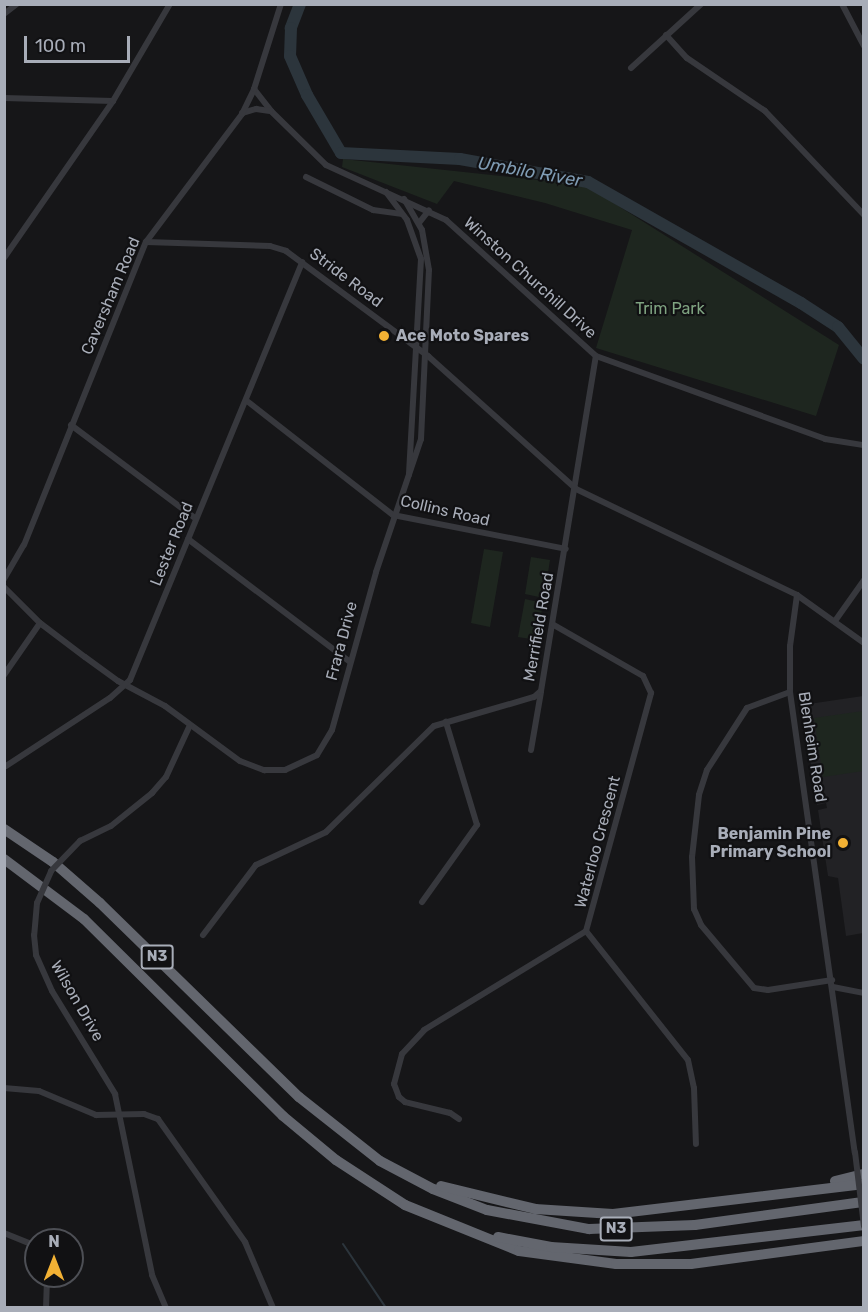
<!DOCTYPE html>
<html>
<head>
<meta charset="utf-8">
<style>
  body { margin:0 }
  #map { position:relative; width:868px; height:1312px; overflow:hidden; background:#161618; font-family:Rubik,sans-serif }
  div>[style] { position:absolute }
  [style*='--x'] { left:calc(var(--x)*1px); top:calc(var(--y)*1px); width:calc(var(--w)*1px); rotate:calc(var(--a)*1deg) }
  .built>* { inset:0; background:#222225 }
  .green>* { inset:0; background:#1e261f }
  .stream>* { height:2px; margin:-1px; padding:0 1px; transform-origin:1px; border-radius:1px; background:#2c353c }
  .river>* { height:12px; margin:-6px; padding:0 6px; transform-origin:6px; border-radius:6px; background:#2c353c }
  .street>* { height:6px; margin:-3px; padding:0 3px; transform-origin:3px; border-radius:3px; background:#37383d }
  .highway>* { height:10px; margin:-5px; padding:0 5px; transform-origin:5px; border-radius:5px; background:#63666e }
  .street-bridge>* { height:6px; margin:-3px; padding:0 3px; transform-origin:3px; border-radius:3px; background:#37383d }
  .dots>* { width:16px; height:16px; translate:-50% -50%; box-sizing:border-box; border:3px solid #111113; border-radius:50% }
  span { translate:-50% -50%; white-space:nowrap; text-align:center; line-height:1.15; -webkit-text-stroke:4.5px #111113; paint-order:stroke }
  .shield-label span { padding:2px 4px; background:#111113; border:2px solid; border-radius:4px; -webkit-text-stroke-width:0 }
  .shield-label { font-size:15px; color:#a8adb8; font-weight:700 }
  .street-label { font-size:16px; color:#a8adb8 }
  .park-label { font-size:16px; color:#7fa381 }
  .poi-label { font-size:16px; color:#a8adb8; font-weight:700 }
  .left { translate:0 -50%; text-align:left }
  .right { translate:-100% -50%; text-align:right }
  .water-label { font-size:18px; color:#7f9bb3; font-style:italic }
  .frame { position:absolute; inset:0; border:6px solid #a8adb8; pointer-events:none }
  .north { position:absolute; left:24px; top:1228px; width:60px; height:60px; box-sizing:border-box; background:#111113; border:2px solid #4d4f55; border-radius:50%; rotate:0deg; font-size:16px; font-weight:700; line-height:24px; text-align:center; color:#a8adb8 }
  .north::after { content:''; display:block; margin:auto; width:21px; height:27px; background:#f2b134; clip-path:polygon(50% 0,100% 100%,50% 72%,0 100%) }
  .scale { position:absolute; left:24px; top:36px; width:106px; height:27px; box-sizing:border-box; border:3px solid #a8adb8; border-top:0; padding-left:8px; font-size:18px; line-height:21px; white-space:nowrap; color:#a8adb8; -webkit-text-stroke:4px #111113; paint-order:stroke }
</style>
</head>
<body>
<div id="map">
  <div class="built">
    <div style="clip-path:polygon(863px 696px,863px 933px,846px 936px,838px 878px,828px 876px,818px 810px,827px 808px,826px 803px,817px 805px,802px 705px)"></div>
  </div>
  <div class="green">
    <div style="clip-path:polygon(343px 159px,585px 185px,839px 345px,816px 416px,596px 348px,632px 230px,545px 203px,454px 181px,437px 204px,342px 167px)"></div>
    <div style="clip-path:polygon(484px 549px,503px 552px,490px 627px,471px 623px)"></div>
    <div style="clip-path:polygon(531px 557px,550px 560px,544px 598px,525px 594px)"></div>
    <div style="clip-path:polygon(525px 599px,543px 603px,537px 640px,518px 637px)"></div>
    <div style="clip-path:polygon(863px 711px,863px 771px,823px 777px,814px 718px)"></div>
  </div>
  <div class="stream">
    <div style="--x:343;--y:1244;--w:77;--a:56.1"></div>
  </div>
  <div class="river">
    <div style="--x:300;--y:4;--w:26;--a:111"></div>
    <div style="--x:291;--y:28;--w:28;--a:92"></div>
    <div style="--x:290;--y:56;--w:43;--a:66.4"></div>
    <div style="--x:307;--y:95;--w:67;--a:59.6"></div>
    <div style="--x:341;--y:153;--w:119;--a:2.9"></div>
    <div style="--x:460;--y:159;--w:130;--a:10.2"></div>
    <div style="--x:588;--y:182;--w:245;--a:29.6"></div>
    <div style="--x:801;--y:303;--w:44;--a:33"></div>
    <div style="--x:838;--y:327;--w:41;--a:50.9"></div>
  </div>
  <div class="street">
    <div style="--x:842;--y:4;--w:47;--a:62.4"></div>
    <div style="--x:4;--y:14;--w:16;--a:-38"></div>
    <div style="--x:666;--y:35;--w:31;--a:48"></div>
    <div style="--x:687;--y:58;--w:94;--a:34.2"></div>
    <div style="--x:765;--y:111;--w:144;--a:46.4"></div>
    <div style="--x:631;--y:68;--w:95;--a:-42.4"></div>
    <div style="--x:254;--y:89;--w:28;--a:52"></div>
    <div style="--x:271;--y:111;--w:77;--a:44.5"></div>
    <div style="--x:326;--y:165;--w:132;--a:24.6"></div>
    <div style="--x:446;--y:220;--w:202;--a:42.2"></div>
    <div style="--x:596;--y:356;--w:244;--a:19.9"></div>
    <div style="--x:825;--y:439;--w:39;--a:9"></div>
    <div style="--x:4;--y:98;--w:109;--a:1.6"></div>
    <div style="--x:242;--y:113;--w:15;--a:-16"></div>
    <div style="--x:256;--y:109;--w:14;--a:8"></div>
    <div style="--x:306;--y:177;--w:75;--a:26.2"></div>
    <div style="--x:373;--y:210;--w:28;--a:8"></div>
    <div style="--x:386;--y:192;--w:35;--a:53"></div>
    <div style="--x:407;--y:220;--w:41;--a:70.3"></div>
    <div style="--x:421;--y:259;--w:216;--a:93.2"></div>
    <div style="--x:419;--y:223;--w:16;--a:-52"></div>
    <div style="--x:146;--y:242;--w:124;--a:1.8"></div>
    <div style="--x:270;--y:246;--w:17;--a:17"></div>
    <div style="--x:286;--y:251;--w:177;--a:36.5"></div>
    <div style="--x:428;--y:356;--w:199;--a:41.9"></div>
    <div style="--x:576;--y:489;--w:245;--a:25.6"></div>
    <div style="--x:797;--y:595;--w:82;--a:35.6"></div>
    <div style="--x:4;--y:258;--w:191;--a:-55.2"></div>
    <div style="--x:113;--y:101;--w:113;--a:-59.6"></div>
    <div style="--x:247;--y:401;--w:185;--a:38"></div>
    <div style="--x:393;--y:515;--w:176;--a:11.1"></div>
    <div style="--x:71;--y:425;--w:156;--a:36.9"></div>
    <div style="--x:188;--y:539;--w:203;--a:37.2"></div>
    <div style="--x:4;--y:579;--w:39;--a:-60"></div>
    <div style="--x:24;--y:545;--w:327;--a:-68.1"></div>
    <div style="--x:146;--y:242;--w:160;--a:-53.1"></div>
    <div style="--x:242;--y:114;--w:28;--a:-64"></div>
    <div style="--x:254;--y:89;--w:89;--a:-72.4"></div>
    <div style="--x:4;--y:587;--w:51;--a:45"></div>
    <div style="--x:40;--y:623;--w:56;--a:37.1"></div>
    <div style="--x:85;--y:657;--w:41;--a:36"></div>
    <div style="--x:118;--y:681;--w:53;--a:28"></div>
    <div style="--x:165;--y:706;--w:93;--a:36.3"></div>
    <div style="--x:240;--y:761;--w:26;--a:21"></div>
    <div style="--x:264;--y:770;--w:21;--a:0"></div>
    <div style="--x:285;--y:770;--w:35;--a:-25"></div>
    <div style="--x:317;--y:755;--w:29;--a:-59"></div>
    <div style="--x:332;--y:730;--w:164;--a:-74.4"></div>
    <div style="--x:376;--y:572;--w:140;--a:-71.3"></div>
    <div style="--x:421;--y:439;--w:169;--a:-87.3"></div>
    <div style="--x:429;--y:270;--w:41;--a:-99.9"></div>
    <div style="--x:422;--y:230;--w:36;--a:-120"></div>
    <div style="--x:797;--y:595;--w:51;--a:97.8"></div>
    <div style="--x:790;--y:646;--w:46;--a:90"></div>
    <div style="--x:790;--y:692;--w:465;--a:82"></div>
    <div style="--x:835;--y:621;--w:50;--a:-54.7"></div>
    <div style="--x:4;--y:675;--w:63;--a:-55.3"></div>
    <div style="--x:790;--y:692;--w:46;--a:159.6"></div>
    <div style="--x:747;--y:708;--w:74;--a:122.8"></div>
    <div style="--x:707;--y:770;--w:26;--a:108"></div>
    <div style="--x:699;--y:795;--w:62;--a:96.4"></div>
    <div style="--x:692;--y:857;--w:52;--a:87.8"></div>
    <div style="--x:694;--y:909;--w:17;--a:66"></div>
    <div style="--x:701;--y:925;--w:82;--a:49.9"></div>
    <div style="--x:754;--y:988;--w:14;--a:8"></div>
    <div style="--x:768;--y:990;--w:65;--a:-8.9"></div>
    <div style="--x:531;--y:750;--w:59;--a:-80.2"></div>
    <div style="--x:6;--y:766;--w:124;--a:-33.2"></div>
    <div style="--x:110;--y:698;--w:27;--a:-42"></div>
    <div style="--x:130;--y:680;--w:452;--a:-67.6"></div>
    <div style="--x:80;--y:841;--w:34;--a:-26"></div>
    <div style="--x:111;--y:826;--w:53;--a:-38.8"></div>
    <div style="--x:152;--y:793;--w:21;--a:-49"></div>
    <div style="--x:166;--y:777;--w:57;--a:-65.2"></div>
    <div style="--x:422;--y:902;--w:95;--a:-54.5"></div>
    <div style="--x:477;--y:825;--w:108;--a:-106.8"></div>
    <div style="--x:37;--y:903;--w:32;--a:95"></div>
    <div style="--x:34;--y:935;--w:20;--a:84"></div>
    <div style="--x:36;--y:955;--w:39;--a:66"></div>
    <div style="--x:52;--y:991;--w:121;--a:58.5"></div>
    <div style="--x:115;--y:1094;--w:185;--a:78.4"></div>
    <div style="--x:152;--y:1275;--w:36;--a:67"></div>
    <div style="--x:586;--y:931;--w:164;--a:51.7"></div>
    <div style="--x:688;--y:1060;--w:29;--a:78"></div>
    <div style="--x:694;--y:1088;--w:56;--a:88"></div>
    <div style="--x:203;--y:935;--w:88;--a:-52.9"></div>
    <div style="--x:256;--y:865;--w:77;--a:-25.2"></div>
    <div style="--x:326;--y:832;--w:151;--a:-44.5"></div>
    <div style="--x:434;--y:726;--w:104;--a:-16.2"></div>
    <div style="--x:534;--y:697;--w:9;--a:-41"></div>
    <div style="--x:541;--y:691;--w:339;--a:-80.7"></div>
    <div style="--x:833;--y:987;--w:32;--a:11"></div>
    <div style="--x:4;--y:1088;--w:35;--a:5"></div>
    <div style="--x:39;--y:1091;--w:62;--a:22.8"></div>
    <div style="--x:96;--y:1115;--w:48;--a:-1.2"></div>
    <div style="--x:144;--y:1114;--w:15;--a:20"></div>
    <div style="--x:158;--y:1119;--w:151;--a:54.7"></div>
    <div style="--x:245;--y:1242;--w:72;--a:67"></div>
    <div style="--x:459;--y:1119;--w:11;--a:-146"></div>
    <div style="--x:450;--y:1113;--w:46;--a:-166.3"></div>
    <div style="--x:405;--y:1102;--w:8;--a:-140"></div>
    <div style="--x:399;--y:1097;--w:14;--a:-111"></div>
    <div style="--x:394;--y:1084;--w:31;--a:-75"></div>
    <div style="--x:402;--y:1054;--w:33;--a:-47"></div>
    <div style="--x:424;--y:1030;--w:190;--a:-31.4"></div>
    <div style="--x:586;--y:931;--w:247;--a:-74.7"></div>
    <div style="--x:651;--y:693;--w:19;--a:-115"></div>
    <div style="--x:643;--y:676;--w:103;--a:-150.2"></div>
    <div style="--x:4;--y:1233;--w:35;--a:22"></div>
    <div style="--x:46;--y:1308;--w:32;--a:-88"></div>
  </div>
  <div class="highway">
    <div style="--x:4;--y:829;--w:59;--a:34"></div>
    <div style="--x:53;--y:862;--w:62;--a:41.1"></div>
    <div style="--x:100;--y:903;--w:278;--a:44.3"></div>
    <div style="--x:299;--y:1097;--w:103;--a:38.3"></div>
    <div style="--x:380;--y:1161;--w:60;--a:27.8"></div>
    <div style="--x:433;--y:1189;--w:58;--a:21.3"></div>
    <div style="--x:487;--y:1210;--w:104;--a:10.6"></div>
    <div style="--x:589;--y:1229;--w:106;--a:-2.2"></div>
    <div style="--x:695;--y:1225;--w:171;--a:-7.8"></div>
    <div style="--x:4;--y:859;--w:100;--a:36.9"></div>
    <div style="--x:84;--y:919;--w:280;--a:44.7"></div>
    <div style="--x:283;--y:1116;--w:69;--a:39.7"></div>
    <div style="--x:336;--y:1160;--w:82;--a:33.1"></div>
    <div style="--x:405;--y:1205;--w:123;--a:22"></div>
    <div style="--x:519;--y:1251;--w:98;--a:7.6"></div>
    <div style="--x:616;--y:1264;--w:75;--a:0"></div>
    <div style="--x:691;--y:1264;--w:175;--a:-7.6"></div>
    <div style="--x:835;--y:1181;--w:30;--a:-14"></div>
    <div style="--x:441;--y:1186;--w:97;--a:13.7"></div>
    <div style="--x:535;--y:1209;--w:78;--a:3.7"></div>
    <div style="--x:613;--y:1214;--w:253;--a:-6.8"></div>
    <div style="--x:498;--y:1237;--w:54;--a:10.7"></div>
    <div style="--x:551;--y:1247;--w:80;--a:3.6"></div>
    <div style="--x:631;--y:1252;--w:235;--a:-6.6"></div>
  </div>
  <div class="street-bridge">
    <div style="--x:37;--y:903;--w:35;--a:-66"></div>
    <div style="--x:51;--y:871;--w:42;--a:-46"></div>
    <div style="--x:855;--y:1152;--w:75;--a:83.1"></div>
  </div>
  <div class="dots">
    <div style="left:384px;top:336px;background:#f2b134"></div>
    <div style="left:843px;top:843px;background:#f2b134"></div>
  </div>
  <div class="shield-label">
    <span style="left:157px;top:957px">N3</span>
    <span style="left:616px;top:1229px">N3</span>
  </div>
  <div class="street-label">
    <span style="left:346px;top:278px;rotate:37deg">Stride Road</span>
    <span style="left:530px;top:278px;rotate:42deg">Winston Churchill Drive</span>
    <span style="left:111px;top:296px;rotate:-67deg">Caversham Road</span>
    <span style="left:445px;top:511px;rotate:13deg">Collins Road</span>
    <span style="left:172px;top:544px;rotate:-68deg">Lester Road</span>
    <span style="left:539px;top:627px;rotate:-80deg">Merrifield Road</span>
    <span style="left:342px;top:641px;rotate:-75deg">Frara Drive</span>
    <span style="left:812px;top:747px;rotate:81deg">Blenheim Road</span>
    <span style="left:598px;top:842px;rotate:-75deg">Waterloo Crescent</span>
    <span style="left:77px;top:1001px;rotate:60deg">Wilson Drive</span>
  </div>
  <div class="park-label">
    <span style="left:670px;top:309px">Trim Park</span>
  </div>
  <div class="poi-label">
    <span class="left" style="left:396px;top:336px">Ace Moto Spares</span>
    <span class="right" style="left:831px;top:843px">Benjamin Pine<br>Primary School</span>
  </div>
  <div class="water-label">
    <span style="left:530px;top:172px;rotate:10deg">Umbilo River</span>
  </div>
  <div class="frame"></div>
  <div class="north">N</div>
  <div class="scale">100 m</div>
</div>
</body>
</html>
